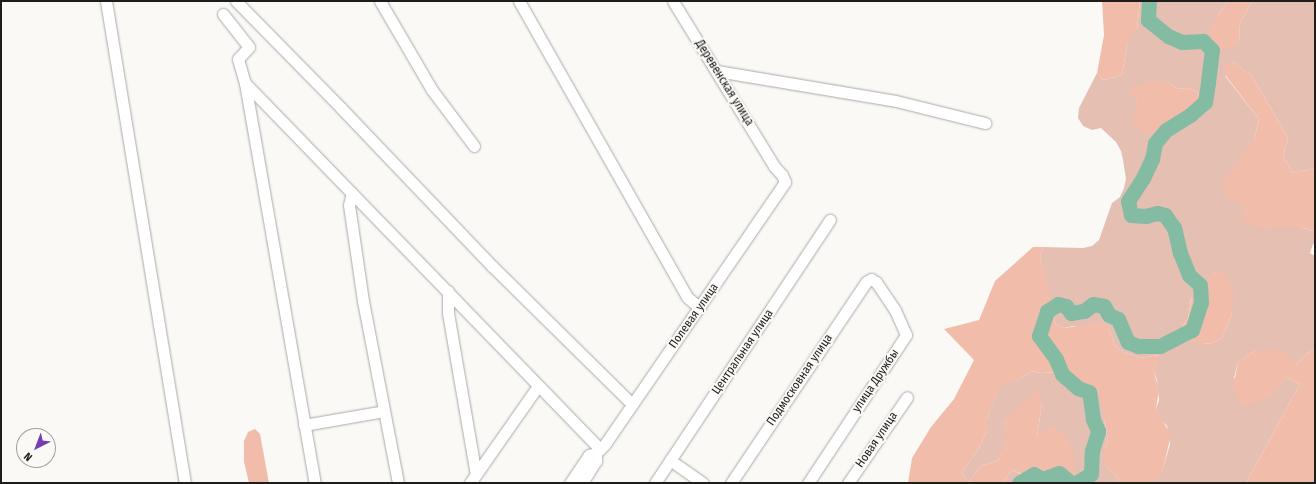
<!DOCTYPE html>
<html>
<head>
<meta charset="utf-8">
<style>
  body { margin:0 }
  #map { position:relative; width:1316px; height:484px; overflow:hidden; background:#faf9f6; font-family:"Fira Sans Condensed",sans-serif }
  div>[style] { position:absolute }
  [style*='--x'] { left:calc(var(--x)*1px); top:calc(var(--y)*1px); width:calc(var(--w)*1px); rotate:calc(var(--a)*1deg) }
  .green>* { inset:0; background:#e6bfb3 }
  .forest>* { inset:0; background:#f2bcaa }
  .river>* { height:15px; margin:-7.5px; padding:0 7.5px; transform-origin:7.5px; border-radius:7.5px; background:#84bba3 }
  .roads { filter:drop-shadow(0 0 1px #aaa9a6) drop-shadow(0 0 1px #aaa9a6) }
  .minor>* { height:11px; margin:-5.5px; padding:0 5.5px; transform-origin:5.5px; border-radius:5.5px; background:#fff }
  span { translate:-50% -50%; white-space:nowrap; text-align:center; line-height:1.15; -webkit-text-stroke:4px #faf9f6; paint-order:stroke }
  .street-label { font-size:12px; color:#1d1d1c }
  .frame { position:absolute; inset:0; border:2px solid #1d1d1c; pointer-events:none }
  .north { position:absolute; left:16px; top:428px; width:40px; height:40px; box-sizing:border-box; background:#faf9f6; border:1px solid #a2a19f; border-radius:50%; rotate:222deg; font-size:11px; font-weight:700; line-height:16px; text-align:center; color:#1d1d1c }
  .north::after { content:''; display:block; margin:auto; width:14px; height:18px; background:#773cb2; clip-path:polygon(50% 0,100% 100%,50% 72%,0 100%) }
</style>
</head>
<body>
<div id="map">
  <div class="green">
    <div style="clip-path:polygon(evenodd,1140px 1px,1228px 1px,1217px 17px,1239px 43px,1240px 23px,1252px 1px,1315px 1px,1315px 168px,1293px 173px,1283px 156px,1288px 138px,1252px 76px,1233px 62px,1225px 76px,1259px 119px,1254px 140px,1245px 206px,1288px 227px,1301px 227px,1315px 232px,1315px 244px,1313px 244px,1310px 253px,1315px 256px,1315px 349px,1308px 353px,1296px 365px,1256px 350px,1238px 362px,1234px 378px,1281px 382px,1286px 377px,1300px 384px,1246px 483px,1153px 483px,1162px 472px,1170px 444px,1167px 426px,1160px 418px,1156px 409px,1159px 400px,1157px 380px,1154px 372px,1159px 355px,1141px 358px,1123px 352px,1115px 346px,1109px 329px,1073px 326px,1064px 328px,1056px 324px,1052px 316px,1052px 306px,1040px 258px,1043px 247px,1083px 248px,1092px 246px,1099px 240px,1112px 203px,1120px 197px,1124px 188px,1126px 179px,1123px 160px,1121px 151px,1116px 142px,1101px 128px,1092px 130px,1083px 126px,1078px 118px,1079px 108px,1097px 73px,1103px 80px,1122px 75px,1127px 46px,1130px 36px,1137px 29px,1140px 1px,1170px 84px,1178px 89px,1188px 88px,1198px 92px,1200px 102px,1174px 119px,1168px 126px,1136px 107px,1137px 98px,1170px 84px,1140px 1px,1215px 272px,1233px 291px,1233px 311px,1222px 338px,1213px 343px,1203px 344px,1183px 326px,1188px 318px,1191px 299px,1215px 272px)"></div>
    <div style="clip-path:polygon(1032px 371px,1041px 373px,1060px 372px,1077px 382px,1088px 384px,1097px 389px,1102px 399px,1104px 409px,1104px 419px,1108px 440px,1104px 449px,1108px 468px,1116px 475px,1121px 483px,1064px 483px,1075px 476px,1037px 437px,1042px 403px,1005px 420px,1007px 438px,999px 460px,981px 466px,969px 482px,961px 473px,978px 450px,987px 431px,987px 418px,1001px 384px,1023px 377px)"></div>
    <div style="clip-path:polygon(1012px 470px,1041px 483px,1045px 483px,1003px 483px)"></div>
  </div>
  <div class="forest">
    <div style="clip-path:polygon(1102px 1px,1140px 1px,1137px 29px,1131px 36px,1127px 46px,1122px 75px,1103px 80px,1097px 73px,1104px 35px)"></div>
    <div style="clip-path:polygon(1228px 1px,1252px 1px,1240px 23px,1239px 43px,1231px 48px,1221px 49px,1212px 45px,1210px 36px,1211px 26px)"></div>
    <div style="clip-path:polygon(1233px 62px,1252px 76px,1288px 138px,1283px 156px,1293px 173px,1315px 168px,1315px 232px,1301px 227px,1259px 228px,1241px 219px,1244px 206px,1227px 199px,1223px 181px,1254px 140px,1259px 119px,1225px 75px,1225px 65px)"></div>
    <div style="clip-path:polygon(1152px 79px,1170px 84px,1178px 89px,1188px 88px,1198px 92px,1200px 102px,1174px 119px,1168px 126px,1150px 135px,1141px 132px,1135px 125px,1133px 116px,1137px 98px,1129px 93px,1134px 85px,1144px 85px)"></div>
    <div style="clip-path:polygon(1033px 247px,1043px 247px,1040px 258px,1051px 297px,1052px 316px,1056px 324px,1064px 328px,1103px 322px,1109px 329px,1115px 346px,1123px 352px,1141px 358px,1160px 355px,1154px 372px,1159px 390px,1156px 409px,1171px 435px,1162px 473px,1153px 483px,1121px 483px,1116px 475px,1108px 468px,1104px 459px,1104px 449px,1108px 440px,1104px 419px,1104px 409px,1097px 389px,1088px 384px,1077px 382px,1060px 372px,1041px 373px,1032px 371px,1023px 377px,1001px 385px,987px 418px,987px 431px,978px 450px,961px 473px,969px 482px,981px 466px,999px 460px,1006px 438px,1005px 420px,1038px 388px,1042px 403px,1037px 437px,1052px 426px,1063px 433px,1074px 454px,1075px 476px,1064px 483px,1045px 483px,1012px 470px,1003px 483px,908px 483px,912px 458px,931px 427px,954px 399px,974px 360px,944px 329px,979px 320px,995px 281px)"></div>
    <div style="clip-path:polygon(1215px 272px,1224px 273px,1230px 281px,1233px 291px,1233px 311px,1222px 338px,1213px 343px,1203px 344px,1194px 342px,1186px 336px,1183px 326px,1188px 318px,1193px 290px)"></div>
    <div style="clip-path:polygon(1315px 349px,1315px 483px,1246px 483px,1300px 384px,1286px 377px,1273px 394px,1264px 399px,1243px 406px,1237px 398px,1233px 388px,1238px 362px,1256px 350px,1282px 350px,1296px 365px,1308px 353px)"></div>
    <div style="clip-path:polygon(255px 429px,260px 434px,269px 483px,249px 483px,244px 462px,244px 441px,248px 432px)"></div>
  </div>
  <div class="river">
    <div style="--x:1019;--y:483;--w:17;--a:-31"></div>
    <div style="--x:1034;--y:474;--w:9;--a:32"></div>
    <div style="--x:1042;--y:479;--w:18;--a:-19"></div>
    <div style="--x:1059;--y:473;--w:16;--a:40"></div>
    <div style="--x:1076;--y:483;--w:17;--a:-31"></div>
    <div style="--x:1091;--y:474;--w:23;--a:-88"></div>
    <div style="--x:1092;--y:451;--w:21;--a:-73"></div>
    <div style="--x:1098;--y:431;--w:13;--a:-113"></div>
    <div style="--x:1093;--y:419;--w:27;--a:-98"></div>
    <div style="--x:1089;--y:392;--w:12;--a:-160"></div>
    <div style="--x:1078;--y:388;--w:21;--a:-139"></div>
    <div style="--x:1062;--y:374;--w:16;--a:-112"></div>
    <div style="--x:1056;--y:359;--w:29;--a:-126"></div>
    <div style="--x:1039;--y:336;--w:26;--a:-72"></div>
    <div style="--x:1047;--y:311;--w:13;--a:-32"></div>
    <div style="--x:1058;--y:304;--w:8;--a:14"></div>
    <div style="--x:1066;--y:306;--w:9;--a:54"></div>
    <div style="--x:1071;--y:313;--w:13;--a:-9"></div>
    <div style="--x:1084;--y:311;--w:11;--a:-38"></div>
    <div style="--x:1093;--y:304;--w:11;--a:10"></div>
    <div style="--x:1104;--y:306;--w:10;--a:61"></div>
    <div style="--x:1109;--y:315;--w:10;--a:24"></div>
    <div style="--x:1118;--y:319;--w:25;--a:67"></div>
    <div style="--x:1128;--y:342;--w:11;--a:22"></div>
    <div style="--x:1138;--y:346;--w:22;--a:0"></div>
    <div style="--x:1160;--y:346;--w:36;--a:-27"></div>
    <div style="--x:1192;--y:330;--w:28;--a:-72"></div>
    <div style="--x:1201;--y:303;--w:18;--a:-93"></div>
    <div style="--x:1200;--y:285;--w:15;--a:-138"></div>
    <div style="--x:1189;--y:275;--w:24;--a:-112"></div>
    <div style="--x:1180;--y:253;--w:26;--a:-103"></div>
    <div style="--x:1174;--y:228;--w:16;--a:-125"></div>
    <div style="--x:1165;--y:215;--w:8;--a:-166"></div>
    <div style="--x:1157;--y:213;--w:11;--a:165"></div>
    <div style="--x:1146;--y:216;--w:15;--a:-176"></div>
    <div style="--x:1131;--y:215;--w:14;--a:-102"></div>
    <div style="--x:1128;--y:201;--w:27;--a:-57"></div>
    <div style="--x:1143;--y:178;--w:21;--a:-65"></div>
    <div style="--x:1152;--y:159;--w:16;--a:-79"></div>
    <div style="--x:1155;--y:143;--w:17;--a:-50"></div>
    <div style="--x:1166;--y:130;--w:28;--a:-32"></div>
    <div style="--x:1190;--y:115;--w:20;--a:-41"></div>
    <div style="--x:1205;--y:102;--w:20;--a:-81"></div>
    <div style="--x:1208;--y:82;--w:32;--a:-83"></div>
    <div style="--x:1212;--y:50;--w:13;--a:-135"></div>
    <div style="--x:1203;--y:41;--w:21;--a:177"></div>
    <div style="--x:1182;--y:42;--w:15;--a:-157"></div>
    <div style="--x:1168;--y:36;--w:26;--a:-141"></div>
    <div style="--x:1148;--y:20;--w:19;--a:-87"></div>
  </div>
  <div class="roads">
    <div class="minor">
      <div style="--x:106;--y:1;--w:488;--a:80.7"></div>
      <div style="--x:236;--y:1;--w:150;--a:45.5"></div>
      <div style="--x:341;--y:108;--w:219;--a:46.3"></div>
      <div style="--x:492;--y:266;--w:191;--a:44.6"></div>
      <div style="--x:380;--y:1;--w:103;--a:59.7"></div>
      <div style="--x:432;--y:90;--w:70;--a:53.1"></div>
      <div style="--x:519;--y:1;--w:340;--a:60.4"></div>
      <div style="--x:687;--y:297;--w:17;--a:40"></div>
      <div style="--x:223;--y:14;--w:42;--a:51.8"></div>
      <div style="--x:249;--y:47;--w:16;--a:133"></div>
      <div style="--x:238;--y:59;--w:25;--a:74"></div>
      <div style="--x:245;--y:83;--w:510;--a:45.87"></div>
      <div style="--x:717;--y:71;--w:181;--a:9.5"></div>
      <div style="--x:896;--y:101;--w:92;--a:13.9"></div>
      <div style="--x:245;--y:83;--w:406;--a:80.1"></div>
      <div style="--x:352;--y:193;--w:12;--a:104"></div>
      <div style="--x:349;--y:205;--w:97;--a:81.7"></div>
      <div style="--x:363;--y:301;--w:185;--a:79.1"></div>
      <div style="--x:448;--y:291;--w:22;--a:90"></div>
      <div style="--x:448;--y:313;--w:164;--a:80.2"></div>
      <div style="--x:304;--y:425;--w:81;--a:-9.9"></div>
      <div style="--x:670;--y:460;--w:40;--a:34.9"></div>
      <div style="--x:470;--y:483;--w:118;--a:-55"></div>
      <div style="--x:570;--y:483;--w:34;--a:-56"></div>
      <div style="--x:589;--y:455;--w:7;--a:-16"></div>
      <div style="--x:596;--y:453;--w:13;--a:-45"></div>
      <div style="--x:605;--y:444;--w:318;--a:-55.5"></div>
      <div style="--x:785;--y:182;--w:8;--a:-113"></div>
      <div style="--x:782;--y:175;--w:12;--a:-132"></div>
      <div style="--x:774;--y:166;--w:193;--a:-121.5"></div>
      <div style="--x:582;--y:483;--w:26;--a:-58"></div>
      <div style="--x:596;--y:461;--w:8;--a:-90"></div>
      <div style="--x:655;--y:483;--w:316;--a:-56.4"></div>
      <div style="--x:731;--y:483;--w:242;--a:-56.1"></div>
      <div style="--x:866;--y:282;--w:6;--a:-31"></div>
      <div style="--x:871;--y:279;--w:6;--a:31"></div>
      <div style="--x:876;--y:282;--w:34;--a:56"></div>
      <div style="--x:895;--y:310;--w:27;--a:66"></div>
      <div style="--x:906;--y:335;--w:178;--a:123.5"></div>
      <div style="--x:848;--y:483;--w:104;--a:-55.5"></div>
    </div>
  </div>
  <div class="street-label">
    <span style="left:724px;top:83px;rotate:58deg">Деревенская улица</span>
    <span style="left:694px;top:316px;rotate:-55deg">Полевая улица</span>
    <span style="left:743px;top:352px;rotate:-56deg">Центральная улица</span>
    <span style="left:800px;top:380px;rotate:-56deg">Подмосковная улица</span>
    <span style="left:876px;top:381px;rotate:-56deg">улица Дружбы</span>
    <span style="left:877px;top:440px;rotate:-56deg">Новая улица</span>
  </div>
  <div class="frame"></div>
  <div class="north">N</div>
</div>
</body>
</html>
